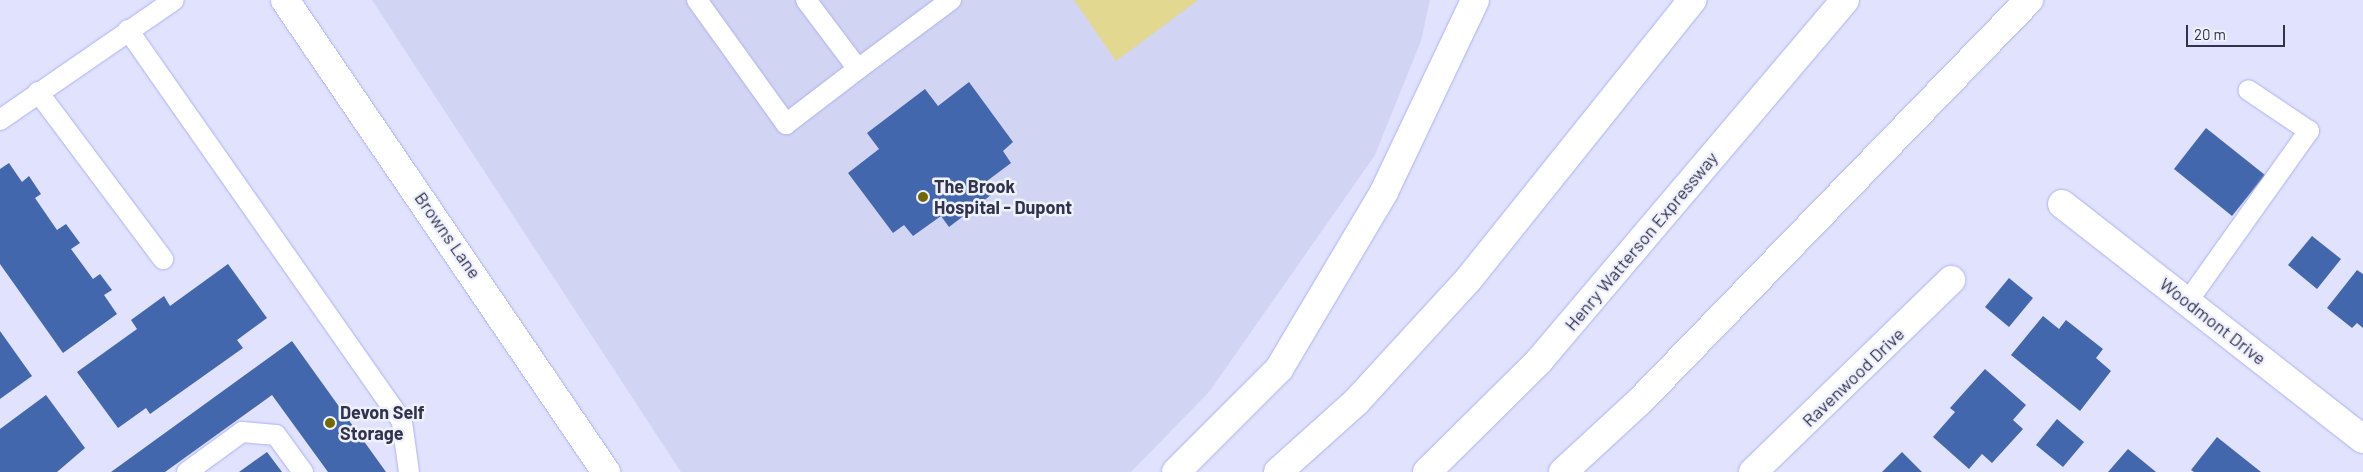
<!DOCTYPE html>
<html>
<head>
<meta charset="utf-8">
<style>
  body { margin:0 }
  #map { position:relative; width:2363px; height:472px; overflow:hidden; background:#e0e2fe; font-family:Barlow,sans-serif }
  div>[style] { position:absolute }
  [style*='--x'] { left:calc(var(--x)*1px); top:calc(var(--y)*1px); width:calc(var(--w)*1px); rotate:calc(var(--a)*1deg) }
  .built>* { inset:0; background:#d1d4f2 }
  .green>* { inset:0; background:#e2d890 }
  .building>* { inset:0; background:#4267ac }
  .roads { filter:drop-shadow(0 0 1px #adb1f2) drop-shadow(0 0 1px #adb1f2) }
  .service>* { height:20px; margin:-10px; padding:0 10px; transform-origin:10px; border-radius:10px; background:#fff }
  .minor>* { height:28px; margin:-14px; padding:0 14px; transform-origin:14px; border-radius:14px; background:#fff }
  .tertiary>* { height:28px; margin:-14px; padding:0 14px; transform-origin:14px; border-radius:14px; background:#fff }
  .motorway>* { height:28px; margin:-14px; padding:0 14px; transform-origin:14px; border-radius:14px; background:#fff }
  .dots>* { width:14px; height:14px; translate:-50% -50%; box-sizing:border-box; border:2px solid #eff1ff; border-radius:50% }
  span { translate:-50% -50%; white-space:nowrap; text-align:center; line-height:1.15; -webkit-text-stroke:5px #eff1ff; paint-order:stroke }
  .poi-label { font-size:18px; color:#31324c; font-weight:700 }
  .left { translate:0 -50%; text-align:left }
  .street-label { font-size:18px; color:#31324c }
  .scale { position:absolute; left:2186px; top:25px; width:99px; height:22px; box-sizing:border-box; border:2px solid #31324c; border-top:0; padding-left:6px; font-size:15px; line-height:18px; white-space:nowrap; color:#31324c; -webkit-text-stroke:4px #eff1ff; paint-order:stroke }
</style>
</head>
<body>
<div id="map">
  <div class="built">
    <div style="clip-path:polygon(372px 0,1430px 0,1421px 41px,1375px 155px,1209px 392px,1131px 472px,681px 472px)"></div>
  </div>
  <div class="green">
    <div style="clip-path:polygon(1074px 0,1198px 0,1116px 61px)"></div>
  </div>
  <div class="building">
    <div style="clip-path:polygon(969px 82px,1013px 142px,1003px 151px,1011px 163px,983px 184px,991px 195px,949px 227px,941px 216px,913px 236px,904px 225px,893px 233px,848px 173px,879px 149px,867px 133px,925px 89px,938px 106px)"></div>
    <div style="clip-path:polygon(2206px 128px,2265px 175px,2232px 216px,2174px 169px)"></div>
    <div style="clip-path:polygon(9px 163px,22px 182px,29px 176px,41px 194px,35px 198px,57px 230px,66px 224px,80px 243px,71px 249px,93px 279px,100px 274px,112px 290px,104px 295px,117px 314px,63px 353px,0 264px,0 169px)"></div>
    <div style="clip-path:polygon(2312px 236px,2341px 259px,2317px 289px,2288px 265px)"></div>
    <div style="clip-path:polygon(228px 264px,267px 318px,237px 340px,243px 348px,150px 414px,146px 408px,118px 428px,77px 372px,137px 329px,131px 320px,164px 296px,170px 306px)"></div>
    <div style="clip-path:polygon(2357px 270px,2363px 274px,2363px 328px,2357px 323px,2352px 328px,2327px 308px)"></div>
    <div style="clip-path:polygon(2009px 278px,2033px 298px,2009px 327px,1985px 307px)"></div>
    <div style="clip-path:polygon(2043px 316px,2059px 329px,2066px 320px,2103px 349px,2096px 358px,2111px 371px,2080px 411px,2011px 355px)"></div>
    <div style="clip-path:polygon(0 331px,32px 376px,0 399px)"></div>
    <div style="clip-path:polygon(292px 341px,386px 472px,328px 472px,272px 395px,165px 472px,111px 472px)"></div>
    <div style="clip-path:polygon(1985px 369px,2026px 405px,2013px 420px,2023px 429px,1992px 463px,1982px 454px,1969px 469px,1933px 437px,1955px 412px,1950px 408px)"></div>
    <div style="clip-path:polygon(46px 395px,85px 448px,57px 472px,0 472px,0 429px)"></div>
    <div style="clip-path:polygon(2057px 419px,2084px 442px,2063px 467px,2036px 445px)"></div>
    <div style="clip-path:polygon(2217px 437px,2261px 472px,2194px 472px,2191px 470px)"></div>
    <div style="clip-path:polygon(2128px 449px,2156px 472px,2108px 472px)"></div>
    <div style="clip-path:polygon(267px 452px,282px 472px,239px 472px)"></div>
    <div style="clip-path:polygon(1902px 452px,1922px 472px,1882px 472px)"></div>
  </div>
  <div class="roads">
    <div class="service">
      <div style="--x:697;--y:0;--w:153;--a:54.3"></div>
      <div style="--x:786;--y:124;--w:91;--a:-37.4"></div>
      <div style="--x:806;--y:0;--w:86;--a:53"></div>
      <div style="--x:858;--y:69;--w:116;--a:-36.6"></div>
      <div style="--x:128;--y:30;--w:478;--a:55"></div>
      <div style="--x:402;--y:422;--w:50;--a:82"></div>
      <div style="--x:38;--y:92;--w:209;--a:53.2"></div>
      <div style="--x:0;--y:120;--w:211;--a:-34.6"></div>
      <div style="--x:2188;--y:301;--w:209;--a:-54.6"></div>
      <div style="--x:2309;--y:131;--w:73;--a:-146.1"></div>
      <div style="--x:187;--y:472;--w:68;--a:-36"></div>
      <div style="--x:242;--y:432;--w:34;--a:5"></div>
      <div style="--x:276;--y:435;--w:46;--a:53.9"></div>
    </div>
    <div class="minor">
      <div style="--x:2062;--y:204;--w:382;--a:38"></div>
      <div style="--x:1753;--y:472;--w:276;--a:-44.1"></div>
    </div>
    <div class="tertiary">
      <div style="--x:285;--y:0;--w:571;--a:55.78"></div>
    </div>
    <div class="motorway">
      <div style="--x:1176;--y:472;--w:146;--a:-45"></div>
      <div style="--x:1279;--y:369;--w:206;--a:-59.3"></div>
      <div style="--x:1384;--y:192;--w:212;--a:-64.6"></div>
      <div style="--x:1278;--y:472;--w:106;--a:-41.9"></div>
      <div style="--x:1357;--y:401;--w:164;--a:-47.5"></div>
      <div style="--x:1468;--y:280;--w:359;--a:-51.3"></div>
      <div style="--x:1427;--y:472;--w:158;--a:-44.7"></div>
      <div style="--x:1539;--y:361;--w:473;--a:-49.7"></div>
      <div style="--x:1563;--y:472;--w:105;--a:-42.7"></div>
      <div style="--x:1640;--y:401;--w:559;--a:-45.87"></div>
    </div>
  </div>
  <div class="dots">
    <div style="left:923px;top:197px;background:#746800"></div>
    <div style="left:330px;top:423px;background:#746800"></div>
  </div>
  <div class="poi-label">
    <span class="left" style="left:934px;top:197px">The Brook<br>Hospital - Dupont</span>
    <span class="left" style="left:340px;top:423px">Devon Self<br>Storage</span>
  </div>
  <div class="street-label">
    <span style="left:448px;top:235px;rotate:55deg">Browns Lane</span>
    <span style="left:1641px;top:241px;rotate:-50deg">Henry Watterson Expressway</span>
    <span style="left:2213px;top:321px;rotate:38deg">Woodmont Drive</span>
    <span style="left:1853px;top:377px;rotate:-44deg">Ravenwood Drive</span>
  </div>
  <div class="scale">20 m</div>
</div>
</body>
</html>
